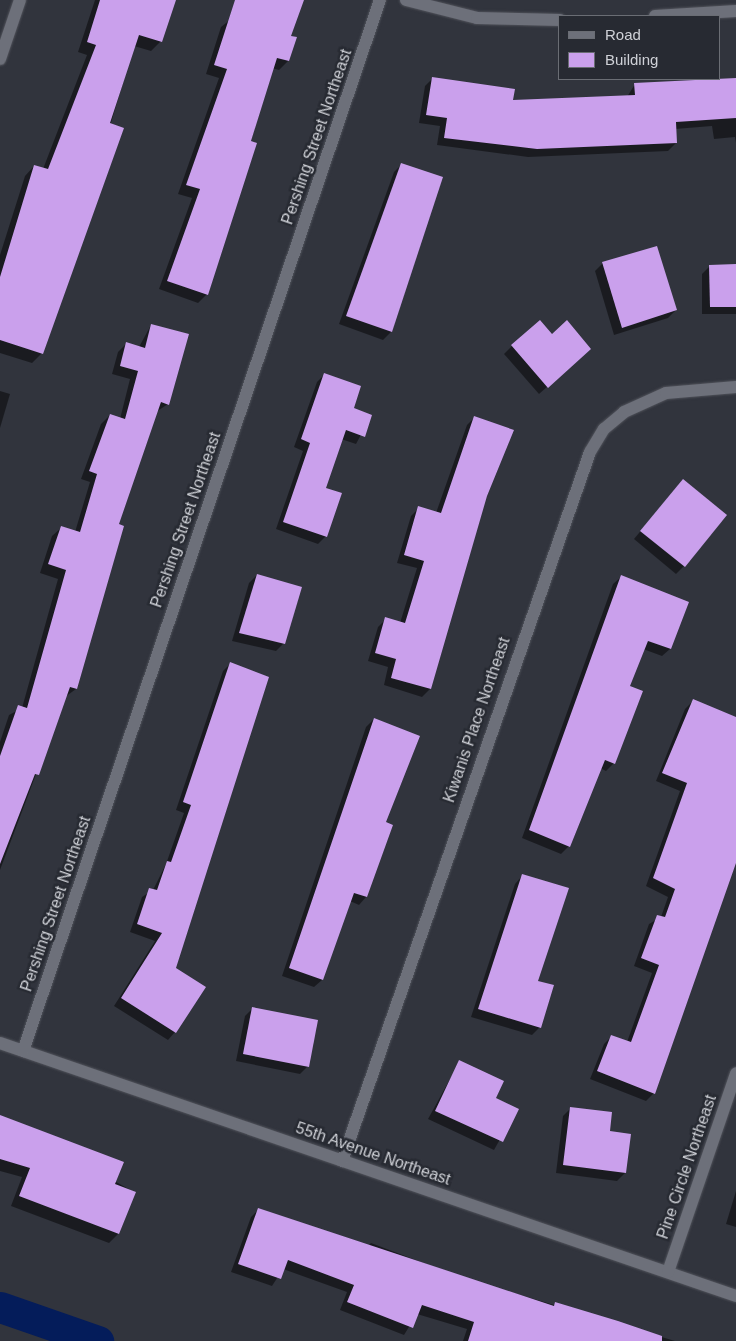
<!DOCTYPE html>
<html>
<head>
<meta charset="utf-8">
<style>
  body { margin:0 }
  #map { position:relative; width:736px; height:1341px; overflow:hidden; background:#31343d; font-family:Helvetica,sans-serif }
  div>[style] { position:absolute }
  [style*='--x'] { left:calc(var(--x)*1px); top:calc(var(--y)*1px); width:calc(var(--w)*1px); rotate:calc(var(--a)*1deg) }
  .shadow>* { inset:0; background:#0007 }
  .canal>* { height:31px; margin:-15.5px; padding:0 15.5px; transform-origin:15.5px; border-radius:15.5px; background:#041c5a }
  .building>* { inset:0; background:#caa0ec }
  .roads { filter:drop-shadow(0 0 1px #50525a) drop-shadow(0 0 1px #50525a) }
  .street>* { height:12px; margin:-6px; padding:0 6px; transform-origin:6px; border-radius:6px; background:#6d707a }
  span { translate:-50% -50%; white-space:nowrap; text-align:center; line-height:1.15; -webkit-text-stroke:5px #272a32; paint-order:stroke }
  .street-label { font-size:16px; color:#cfd1d7 }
  .legend { position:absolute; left:558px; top:15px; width:162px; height:65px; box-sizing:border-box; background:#272a32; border:1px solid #6a6d74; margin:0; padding:6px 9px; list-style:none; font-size:15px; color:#cfd1d7 }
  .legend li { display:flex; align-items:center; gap:10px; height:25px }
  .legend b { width:25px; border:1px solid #6a6d74 }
</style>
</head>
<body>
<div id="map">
  <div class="shadow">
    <div style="clip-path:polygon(95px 0,175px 0,161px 41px,151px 51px,134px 46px,42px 353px,32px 363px,0 353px,0 255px,25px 176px,34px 166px,43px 169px,87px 55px,78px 52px)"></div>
    <div style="clip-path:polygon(255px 0,303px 0,289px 36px,288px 61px,279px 70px,272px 68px,207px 294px,198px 303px,159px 289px,192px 198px,178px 194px,219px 78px,206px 74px,221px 27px)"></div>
    <div style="clip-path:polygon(433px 78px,512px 101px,627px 97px,635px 84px,736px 80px,736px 143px,735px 137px,714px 139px,712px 126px,675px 129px,676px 143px,668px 151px,528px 157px,437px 145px,440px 126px,419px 123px,425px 86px)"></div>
    <div style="clip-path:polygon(401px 165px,442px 178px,391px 332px,383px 340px,339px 324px,394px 172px)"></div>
    <div style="clip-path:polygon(603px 263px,676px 310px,668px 318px,614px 335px,595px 271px)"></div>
    <div style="clip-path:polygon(710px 266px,736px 266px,736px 314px,702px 314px,702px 274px)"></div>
    <div style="clip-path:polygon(151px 325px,168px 404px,156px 412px,117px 525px,76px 689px,65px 697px,0 870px,0 742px,9px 715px,22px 708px,58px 579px,40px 573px,52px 536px,61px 528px,75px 532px,90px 482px,81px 479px,101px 424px,110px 415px,120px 419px,130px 379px,112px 374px,118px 352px,126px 344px,139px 347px)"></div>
    <div style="clip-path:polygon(552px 335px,582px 356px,539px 394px,504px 354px,512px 346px)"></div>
    <div style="clip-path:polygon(325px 374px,352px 409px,371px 416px,356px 444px,341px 439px,324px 488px,326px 536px,318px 544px,276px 529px,303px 451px,294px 447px,317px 382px)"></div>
    <div style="clip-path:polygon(0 391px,10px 394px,0 428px)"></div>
    <div style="clip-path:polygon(475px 417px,486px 496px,430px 689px,422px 697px,384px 685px,388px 667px,368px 661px,378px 627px,386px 619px,400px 623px,417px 568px,397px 563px,411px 516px,419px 508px,436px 513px,467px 425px)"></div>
    <div style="clip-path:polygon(683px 480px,684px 566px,676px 574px,634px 539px)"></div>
    <div style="clip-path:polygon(257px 575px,284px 643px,276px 651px,232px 641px,249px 583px)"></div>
    <div style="clip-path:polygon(621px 577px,687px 602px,670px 649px,662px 656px,643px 649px,629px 687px,614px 763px,606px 771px,600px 768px,569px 846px,561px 854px,522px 838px,613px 584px)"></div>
    <div style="clip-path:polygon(231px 663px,174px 968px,175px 1032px,168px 1040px,114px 1006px,155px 941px,130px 932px,142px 897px,153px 890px,166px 864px,184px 813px,176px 810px,223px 671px)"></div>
    <div style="clip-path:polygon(693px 701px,736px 718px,736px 851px,654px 1093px,646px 1101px,590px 1079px,604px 1044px,612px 1036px,627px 1042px,652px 973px,634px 966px,649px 924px,661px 917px,668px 897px,646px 886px,680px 791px,656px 781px,685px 709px)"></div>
    <div style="clip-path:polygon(374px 719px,385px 823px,366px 897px,359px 905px,350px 901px,322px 980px,314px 987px,282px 976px,366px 727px)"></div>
    <div style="clip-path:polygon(522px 876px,540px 1027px,532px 1035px,471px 1017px,515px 884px)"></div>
    <div style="clip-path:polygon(253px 1008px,308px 1066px,300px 1074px,236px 1061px,245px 1016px)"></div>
    <div style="clip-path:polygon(460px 1061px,495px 1098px,517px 1109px,494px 1150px,428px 1119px)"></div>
    <div style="clip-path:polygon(571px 1108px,608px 1132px,625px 1173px,617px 1181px,556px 1173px,563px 1116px)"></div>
    <div style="clip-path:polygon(0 1117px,134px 1192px,118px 1234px,109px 1243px,11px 1206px,22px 1177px,0 1171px)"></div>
    <div style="clip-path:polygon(736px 1191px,736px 1227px,726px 1224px)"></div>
    <div style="clip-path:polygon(259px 1209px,366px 1248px,371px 1243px,463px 1278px,675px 1341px,463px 1341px,467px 1329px,417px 1314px,404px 1335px,340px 1310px,347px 1292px,283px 1269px,272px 1286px,231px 1272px,251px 1217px)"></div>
  </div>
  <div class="canal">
    <div style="--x:0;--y:1307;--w:104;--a:19.1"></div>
  </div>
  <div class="building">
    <div style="clip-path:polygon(100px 0,176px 0,162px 42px,139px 35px,110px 123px,124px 128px,43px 354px,0 340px,0 277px,34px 165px,48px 169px,96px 45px,87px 42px)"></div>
    <div style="clip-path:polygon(235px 0,304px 0,291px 36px,297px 37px,289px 61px,277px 58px,251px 141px,257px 143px,208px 295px,167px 281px,200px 189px,186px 185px,227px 69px,214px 65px)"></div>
    <div style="clip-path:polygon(432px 77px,515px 89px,513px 100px,635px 95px,634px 83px,736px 78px,736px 118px,676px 122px,677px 143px,537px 149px,444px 138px,447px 118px,426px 115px)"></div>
    <div style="clip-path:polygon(401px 163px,443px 177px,392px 332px,346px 316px)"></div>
    <div style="clip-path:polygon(657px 246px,677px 310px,622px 328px,602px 262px)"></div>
    <div style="clip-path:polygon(736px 264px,736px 307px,710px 307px,709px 265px)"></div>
    <div style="clip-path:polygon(540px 320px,552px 334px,567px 320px,591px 349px,548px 388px,511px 345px)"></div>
    <div style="clip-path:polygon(151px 324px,189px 334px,169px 405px,161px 402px,119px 524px,124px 526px,77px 689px,70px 687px,39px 775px,35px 774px,0 864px,0 756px,18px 705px,27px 708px,66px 570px,48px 564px,61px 526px,80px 532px,97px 474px,89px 471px,110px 414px,125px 419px,138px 371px,120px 366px,126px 342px,145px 348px)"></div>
    <div style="clip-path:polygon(324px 373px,361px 386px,354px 408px,372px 415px,365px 437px,346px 430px,326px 488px,342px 493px,327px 537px,283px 522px,310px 443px,301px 439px)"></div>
    <div style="clip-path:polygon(474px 416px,514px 430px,487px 496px,431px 689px,391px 678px,396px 659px,375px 653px,385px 617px,405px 623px,424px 561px,404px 555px,418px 506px,441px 513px)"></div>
    <div style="clip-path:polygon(683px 479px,727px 515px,685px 567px,640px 531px)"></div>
    <div style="clip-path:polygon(257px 574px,302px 587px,285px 644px,239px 633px)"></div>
    <div style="clip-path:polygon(621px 575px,689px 602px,671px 649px,648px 641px,630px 686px,643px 691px,615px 764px,605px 760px,570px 847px,529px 830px)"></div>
    <div style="clip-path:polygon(230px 662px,269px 677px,176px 968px,206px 987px,176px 1033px,121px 998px,162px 933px,137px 924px,149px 888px,157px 890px,167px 861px,171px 862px,191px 805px,183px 802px)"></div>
    <div style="clip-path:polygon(693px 699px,736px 717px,736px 863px,655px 1094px,597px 1071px,611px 1035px,631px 1042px,659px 965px,641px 958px,657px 915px,665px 917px,675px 889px,653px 878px,687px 783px,662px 773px)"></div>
    <div style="clip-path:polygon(374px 718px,420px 736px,386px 822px,393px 825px,367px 897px,354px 893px,323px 980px,289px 968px)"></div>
    <div style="clip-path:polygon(522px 874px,569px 888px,538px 981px,554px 985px,541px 1028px,478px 1009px)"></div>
    <div style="clip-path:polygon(252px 1007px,318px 1020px,309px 1067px,243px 1054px)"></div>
    <div style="clip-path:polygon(459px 1060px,504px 1081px,496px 1098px,519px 1109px,503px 1142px,435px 1111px)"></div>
    <div style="clip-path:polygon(570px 1107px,612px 1112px,610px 1131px,631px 1134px,626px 1173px,563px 1165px)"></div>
    <div style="clip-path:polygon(0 1115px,124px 1162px,115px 1184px,136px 1192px,119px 1234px,19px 1196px,30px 1168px,0 1159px)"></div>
    <div style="clip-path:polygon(258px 1208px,554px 1306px,555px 1302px,618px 1321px,662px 1336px,662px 1341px,468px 1341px,474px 1322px,422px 1305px,413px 1328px,347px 1302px,354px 1285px,288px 1260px,281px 1279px,238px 1264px)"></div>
  </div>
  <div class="roads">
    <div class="street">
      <div style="--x:406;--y:0;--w:73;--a:14.2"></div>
      <div style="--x:477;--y:18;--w:83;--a:1.4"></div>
      <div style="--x:655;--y:16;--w:81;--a:-3.5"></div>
      <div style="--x:0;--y:59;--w:62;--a:-71.3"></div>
      <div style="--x:0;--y:1043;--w:778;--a:18.97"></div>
      <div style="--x:23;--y:1051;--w:1110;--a:-71.24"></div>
      <div style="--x:342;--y:1161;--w:751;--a:-70.72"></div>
      <div style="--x:590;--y:452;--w:27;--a:-59"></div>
      <div style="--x:604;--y:429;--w:26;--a:-40"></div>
      <div style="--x:624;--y:412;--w:46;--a:-24.3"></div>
      <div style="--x:666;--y:393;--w:70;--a:-4.9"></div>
      <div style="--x:668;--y:1272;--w:210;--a:-71.1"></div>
    </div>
  </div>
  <div class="street-label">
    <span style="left:317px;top:137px;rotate:-71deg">Pershing Street Northeast</span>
    <span style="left:186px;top:520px;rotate:-71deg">Pershing Street Northeast</span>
    <span style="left:477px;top:720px;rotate:-71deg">Kiwanis Place Northeast</span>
    <span style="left:56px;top:904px;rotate:-71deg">Pershing Street Northeast</span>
    <span style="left:373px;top:1154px;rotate:19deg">55th Avenue Northeast</span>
    <span style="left:687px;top:1167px;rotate:-71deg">Pine Circle Northeast</span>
  </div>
  <ul class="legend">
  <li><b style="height:6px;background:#6d707a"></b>Road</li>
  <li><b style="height:14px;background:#caa0ec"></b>Building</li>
  </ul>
</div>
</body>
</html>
